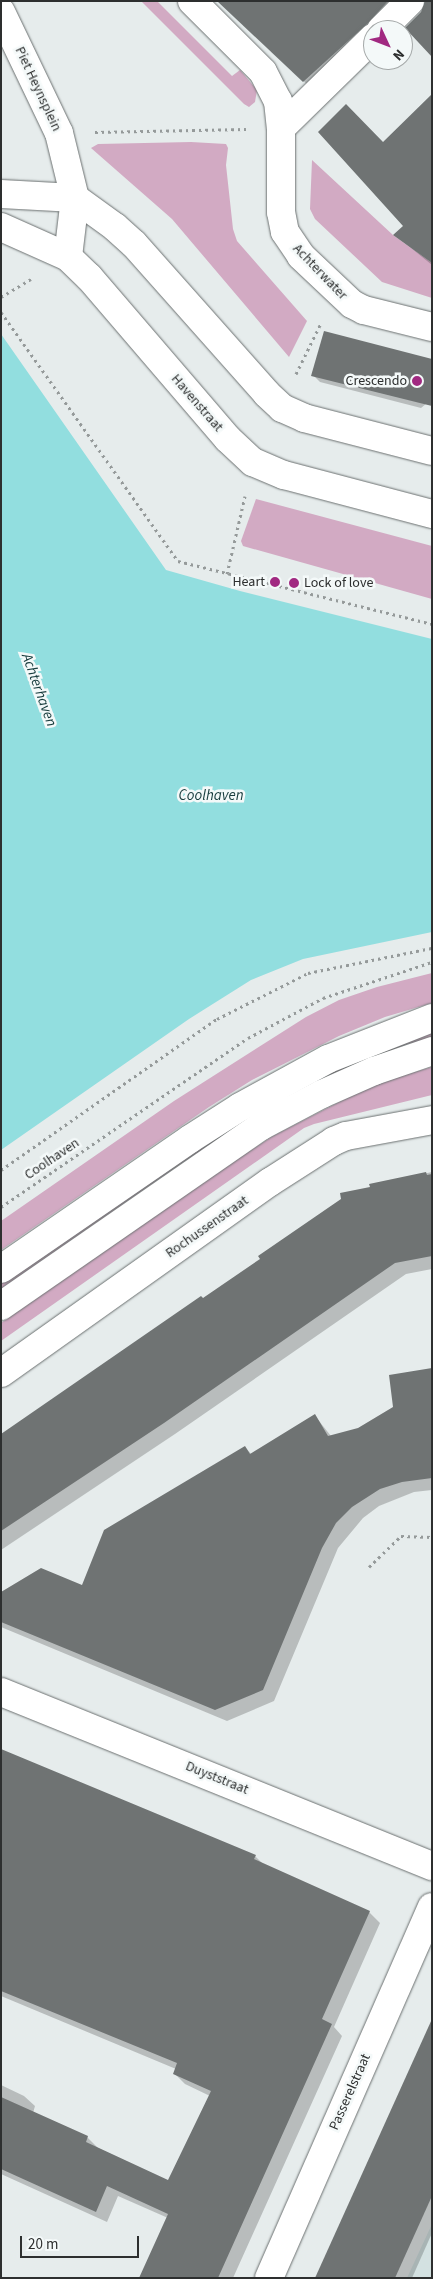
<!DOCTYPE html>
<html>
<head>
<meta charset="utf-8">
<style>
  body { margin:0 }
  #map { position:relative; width:433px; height:2279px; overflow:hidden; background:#e6ecec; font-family:"Source Sans 3",sans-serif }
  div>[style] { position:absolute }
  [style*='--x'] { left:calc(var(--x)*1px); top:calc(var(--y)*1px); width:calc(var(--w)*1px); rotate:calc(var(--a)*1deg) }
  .built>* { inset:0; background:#d3e1e1 }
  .green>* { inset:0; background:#d2aac3 }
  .water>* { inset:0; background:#92dedf }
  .shadow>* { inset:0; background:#0003 }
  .building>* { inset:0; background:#6f7373 }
  .path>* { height:3px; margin-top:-1.5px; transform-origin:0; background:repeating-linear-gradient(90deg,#959a9a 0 2.5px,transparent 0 6.5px) }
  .roads { filter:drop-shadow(0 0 1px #6b7070) drop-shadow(0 0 1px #6b7070) }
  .pedestrian>* { height:28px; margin:-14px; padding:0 14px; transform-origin:14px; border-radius:14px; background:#fff }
  .minor>* { height:28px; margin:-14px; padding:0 14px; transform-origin:14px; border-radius:14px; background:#fff }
  .tertiary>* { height:28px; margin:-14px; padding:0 14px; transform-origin:14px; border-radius:14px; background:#fff }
  .dots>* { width:14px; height:14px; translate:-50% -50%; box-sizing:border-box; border:2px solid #f4f9f9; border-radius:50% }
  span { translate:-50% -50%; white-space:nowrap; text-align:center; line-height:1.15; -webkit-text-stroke:5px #f4f9f9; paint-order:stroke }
  .street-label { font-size:14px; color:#2d2f2f }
  .poi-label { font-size:14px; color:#2d2f2f }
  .right { translate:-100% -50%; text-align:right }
  .left { translate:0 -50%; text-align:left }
  .water-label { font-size:15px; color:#173c3d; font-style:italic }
  .frame { position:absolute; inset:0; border:2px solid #2d2f2f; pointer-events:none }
  .north { position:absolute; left:363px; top:20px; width:50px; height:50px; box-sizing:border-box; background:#f4f9f9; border:1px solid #a4a8a8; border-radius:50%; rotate:133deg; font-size:14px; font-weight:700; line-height:20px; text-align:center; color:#2d2f2f }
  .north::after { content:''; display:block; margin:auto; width:18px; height:22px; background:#a12981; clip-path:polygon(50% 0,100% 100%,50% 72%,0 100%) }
  .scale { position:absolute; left:20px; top:2236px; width:119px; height:22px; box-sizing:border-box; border:2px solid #2d2f2f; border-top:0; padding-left:6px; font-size:15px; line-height:18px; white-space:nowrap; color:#2d2f2f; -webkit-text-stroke:4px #f4f9f9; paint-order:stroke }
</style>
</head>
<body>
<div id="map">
  <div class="built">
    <div style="clip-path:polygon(432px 2224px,432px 2278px,407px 2278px)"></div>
  </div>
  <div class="green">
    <div style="clip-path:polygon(141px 1px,157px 1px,232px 76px,240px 70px,257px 90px,255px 102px,249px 107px,244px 104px)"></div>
    <div style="clip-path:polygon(191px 142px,226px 144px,228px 148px,226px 165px,233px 229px,237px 241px,307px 321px,289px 357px,172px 219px,91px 148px,98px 144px)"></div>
    <div style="clip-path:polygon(312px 160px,393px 235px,432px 263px,432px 298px,382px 282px,315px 219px,310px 209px)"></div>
    <div style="clip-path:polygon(256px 499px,432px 546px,432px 599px,243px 546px,241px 541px)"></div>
    <div style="clip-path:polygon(432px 973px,432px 1003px,385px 1017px,339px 1036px,252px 1080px,209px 1107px,1px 1250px,1px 1221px,174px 1101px,306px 1017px,339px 1000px,377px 987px)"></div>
    <div style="clip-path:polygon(432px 1031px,432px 1038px,407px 1044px,375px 1056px,223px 1137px,183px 1162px,1px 1289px,1px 1283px,181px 1156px,302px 1084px)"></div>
    <div style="clip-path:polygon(432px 1067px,432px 1095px,314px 1124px,304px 1128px,1px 1341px,1px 1323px,214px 1174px,273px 1136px,374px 1084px)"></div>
  </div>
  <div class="water">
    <div style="clip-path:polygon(1px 334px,166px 570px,240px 591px,432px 639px,432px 932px,303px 959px,251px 980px,189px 1019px,1px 1150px)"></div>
  </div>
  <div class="shadow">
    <div style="clip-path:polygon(220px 1px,408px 1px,314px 91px)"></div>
    <div style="clip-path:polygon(432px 111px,432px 265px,395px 235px,405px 226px,384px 144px)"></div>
    <div style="clip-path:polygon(313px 375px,432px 399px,421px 408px,320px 382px)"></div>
    <div style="clip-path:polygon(432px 1172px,432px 1269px,406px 1274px,175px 1434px,1px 1550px,1px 1436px,371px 1188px,371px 1185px)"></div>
    <div style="clip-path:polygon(432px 1369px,432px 1490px,414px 1492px,379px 1506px,363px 1518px,338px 1548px,274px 1701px,227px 1721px,1px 1627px,1px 1593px,83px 1586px,245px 1447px,252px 1455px,315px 1416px,331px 1436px,358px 1429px,395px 1408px)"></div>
    <div style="clip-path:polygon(255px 1856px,264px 1865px,369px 1912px,380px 1923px,334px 2027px,342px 2036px,233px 2278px,141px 2278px,168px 2218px,118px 2196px,107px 2222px,1px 2174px,1px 2085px,24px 2096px,35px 2106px,33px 2113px,87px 2137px,98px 2148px,169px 2182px,210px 2096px,185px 2084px,174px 2073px,176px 2069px,1px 1996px,1px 1906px)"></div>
    <div style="clip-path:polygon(432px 2021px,432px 2233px,412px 2278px,316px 2278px)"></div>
  </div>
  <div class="building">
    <div style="clip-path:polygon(217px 1px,388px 1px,368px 23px,303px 82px)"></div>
    <div style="clip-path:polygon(425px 1px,432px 1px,432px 57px,405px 28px,421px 12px)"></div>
    <div style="clip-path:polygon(432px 94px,432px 263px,393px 235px,403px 226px,318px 132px,346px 104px,383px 142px)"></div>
    <div style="clip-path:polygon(324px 331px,432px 359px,432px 406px,311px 376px)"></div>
    <div style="clip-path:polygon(426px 1172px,427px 1175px,432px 1174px,432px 1256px,395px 1263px,164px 1423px,1px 1531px,1px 1434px,201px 1296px,203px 1298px,260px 1259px,258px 1256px,341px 1199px,340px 1193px,370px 1187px,369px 1184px)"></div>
    <div style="clip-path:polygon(432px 1368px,432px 1478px,402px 1482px,380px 1489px,352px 1507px,336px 1523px,322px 1548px,263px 1690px,215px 1710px,1px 1622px,1px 1592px,41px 1568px,82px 1585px,104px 1530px,245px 1446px,250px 1454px,315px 1414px,328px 1436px,358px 1428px,393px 1407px,389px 1375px)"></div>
    <div style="clip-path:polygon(1px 1749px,256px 1855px,254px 1859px,370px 1911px,322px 2019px,332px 2024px,218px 2278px,139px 2278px,168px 2214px,107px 2186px,96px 2212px,1px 2169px,1px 2097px,88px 2136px,86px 2142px,168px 2180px,211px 2091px,173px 2074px,177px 2063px,1px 1991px)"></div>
    <div style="clip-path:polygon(432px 2019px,432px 2196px,395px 2278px,315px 2278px)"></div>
  </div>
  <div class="path">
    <div style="--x:95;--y:132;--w:151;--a:-1.1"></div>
    <div style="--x:1;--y:297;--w:35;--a:-31"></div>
    <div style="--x:1;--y:312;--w:305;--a:54.6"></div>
    <div style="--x:178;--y:561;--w:262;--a:13.9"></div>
    <div style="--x:296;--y:374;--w:57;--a:-63.9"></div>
    <div style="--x:227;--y:574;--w:80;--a:-77"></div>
    <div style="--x:1;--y:1170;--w:264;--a:-35"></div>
    <div style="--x:217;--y:1019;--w:102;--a:-26.8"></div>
    <div style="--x:308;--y:973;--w:126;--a:-11.4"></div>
    <div style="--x:1;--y:1207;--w:299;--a:-34.4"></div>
    <div style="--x:248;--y:1038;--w:85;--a:-28.1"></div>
    <div style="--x:323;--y:998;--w:115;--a:-18.3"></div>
    <div style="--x:369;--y:1567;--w:45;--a:-44.1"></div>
    <div style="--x:401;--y:1536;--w:31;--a:2"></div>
  </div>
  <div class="roads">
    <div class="pedestrian">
      <div style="--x:381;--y:30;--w:41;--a:-45"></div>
      <div style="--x:281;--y:128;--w:129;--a:-44.4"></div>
    </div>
    <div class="minor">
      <div style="--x:192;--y:1;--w:100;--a:45"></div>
      <div style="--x:263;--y:72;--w:33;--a:63"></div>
      <div style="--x:278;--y:101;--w:27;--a:84"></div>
      <div style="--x:281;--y:128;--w:84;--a:90"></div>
      <div style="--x:281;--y:212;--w:20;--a:79"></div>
      <div style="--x:285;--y:232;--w:29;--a:56"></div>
      <div style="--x:301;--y:256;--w:70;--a:43.3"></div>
      <div style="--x:352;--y:304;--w:13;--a:27"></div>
      <div style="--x:364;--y:310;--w:70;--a:14"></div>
      <div style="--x:1;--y:12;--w:134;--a:64.4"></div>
      <div style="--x:59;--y:133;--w:67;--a:76.2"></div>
      <div style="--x:75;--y:198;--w:59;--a:96.8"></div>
      <div style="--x:1;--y:194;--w:74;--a:3.1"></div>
      <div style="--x:75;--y:198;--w:49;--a:35.9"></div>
      <div style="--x:115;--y:227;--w:25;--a:42"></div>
      <div style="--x:134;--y:244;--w:200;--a:48.4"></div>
      <div style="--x:267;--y:394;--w:21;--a:43"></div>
      <div style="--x:282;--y:408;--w:24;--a:24"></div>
      <div style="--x:304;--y:418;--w:132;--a:14.5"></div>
      <div style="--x:1;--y:227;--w:73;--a:24.1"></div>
      <div style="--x:68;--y:257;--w:29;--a:44"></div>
      <div style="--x:89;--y:277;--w:213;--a:49.4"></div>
      <div style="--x:228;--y:439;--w:34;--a:43"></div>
      <div style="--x:253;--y:462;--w:34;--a:23"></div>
      <div style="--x:284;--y:475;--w:153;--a:14.8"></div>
      <div style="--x:1;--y:1373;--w:330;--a:-35.4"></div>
      <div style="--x:270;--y:1182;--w:76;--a:-32.6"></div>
      <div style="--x:334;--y:1141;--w:13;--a:-23"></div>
      <div style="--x:346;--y:1136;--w:87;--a:-10.5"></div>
      <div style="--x:1;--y:1692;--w:465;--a:22"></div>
      <div style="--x:269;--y:2278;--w:405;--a:-66.3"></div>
    </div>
    <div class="tertiary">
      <div style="--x:1;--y:1269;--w:229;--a:-34.5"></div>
      <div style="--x:190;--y:1139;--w:59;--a:-32.6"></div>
      <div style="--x:240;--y:1107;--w:100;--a:-28.6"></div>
      <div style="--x:328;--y:1059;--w:112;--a:-21.5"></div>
      <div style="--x:1;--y:1306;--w:316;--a:-34.7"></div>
      <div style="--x:261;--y:1126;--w:69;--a:-27.7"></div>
      <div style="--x:322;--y:1094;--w:57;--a:-23.9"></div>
      <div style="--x:374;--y:1071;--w:61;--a:-19"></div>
    </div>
  </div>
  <div class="dots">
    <div style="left:417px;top:381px;background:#a12981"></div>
    <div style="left:275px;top:582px;background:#a12981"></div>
    <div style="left:294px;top:583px;background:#a12981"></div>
  </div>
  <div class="street-label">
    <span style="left:38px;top:89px;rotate:65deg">Piet Heynsplein</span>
    <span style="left:320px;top:272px;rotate:46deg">Achterwater</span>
    <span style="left:197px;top:403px;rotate:49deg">Havenstraat</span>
    <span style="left:52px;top:1159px;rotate:-34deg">Coolhaven</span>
    <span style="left:207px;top:1227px;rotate:-35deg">Rochussenstraat</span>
    <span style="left:217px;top:1778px;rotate:22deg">Duyststraat</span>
    <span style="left:350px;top:2092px;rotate:-66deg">Passerelstraat</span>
  </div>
  <div class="poi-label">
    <span class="right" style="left:407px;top:381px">Crescendo</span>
    <span class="right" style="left:265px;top:582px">Heart</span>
    <span class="left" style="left:304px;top:583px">Lock of love</span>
  </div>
  <div class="water-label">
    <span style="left:39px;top:690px;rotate:70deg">Achterhaven</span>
    <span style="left:211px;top:796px">Coolhaven</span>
  </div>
  <div class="frame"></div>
  <div class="north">N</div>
  <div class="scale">20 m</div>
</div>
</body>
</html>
